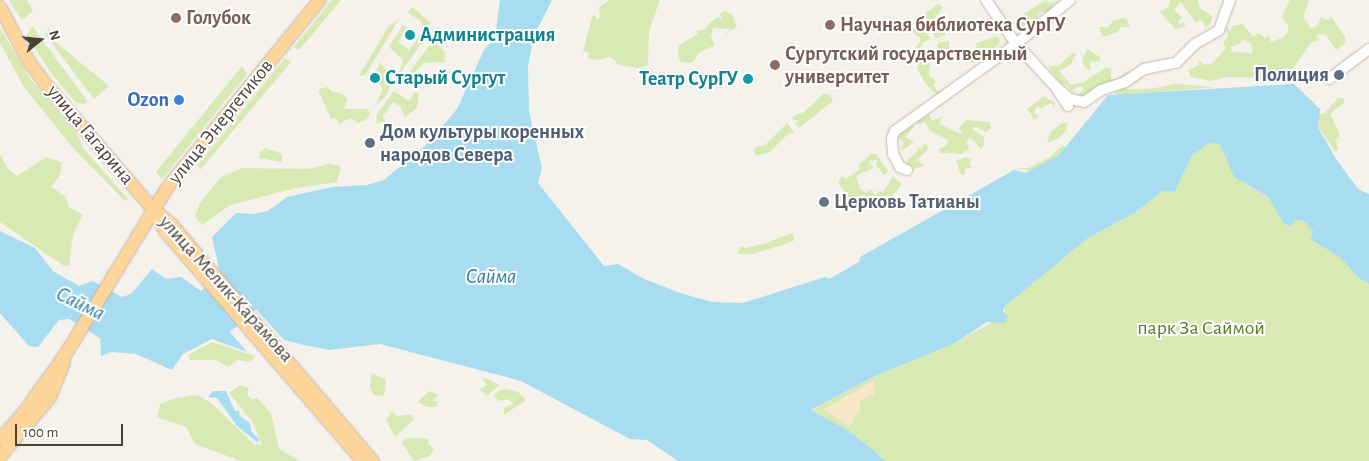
<!DOCTYPE html>
<html>
<head>
<meta charset="utf-8">
<style>
  body { margin:0 }
  #map { position:relative; width:1369px; height:461px; overflow:hidden; background:#f5f1eb; font-family:"Alegreya Sans",sans-serif }
  div>[style] { position:absolute }
  [style*='--x'] { left:calc(var(--x)*1px); top:calc(var(--y)*1px); width:calc(var(--w)*1px); rotate:calc(var(--a)*1deg) }
  .green>* { inset:0; background:#d8e9b4 }
  .sand>* { inset:0; background:#f9e8c8 }
  .water>* { inset:0; background:#a8ddf1 }
  .roads { filter:drop-shadow(0 0 1px #c1b7ad) drop-shadow(0 0 1px #c1b7ad) }
  .minor>* { height:10px; margin:-5px; padding:0 5px; transform-origin:5px; border-radius:5px; background:#fff }
  .major>* { height:12px; margin:-6px; padding:0 6px; transform-origin:6px; border-radius:6px; background:#fed59b }
  .dots>* { width:14px; height:14px; translate:-50% -50%; box-sizing:border-box; border:2px solid #fff; border-radius:50% }
  span { translate:-50% -50%; white-space:nowrap; text-align:center; line-height:1.15; -webkit-text-stroke:4px #fff; paint-order:stroke }
  .education-label { font-size:20px; color:#785e54; font-weight:700 }
  .left { translate:0 -50%; text-align:left }
  .culture-label { font-size:20px; color:#0d838f; font-weight:700 }
  .right { translate:-100% -50%; text-align:right }
  .service-label { font-size:20px; color:#4e5e75; font-weight:700 }
  .shop-label { font-size:20px; color:#366cbe; font-weight:700 }
  .street-label { font-size:20px; color:#4a4138 }
  .worship-label { font-size:20px; color:#5b616d; font-weight:700 }
  .park-label { font-size:20px; color:#557d2a }
  .water-label { font-size:21px; color:#2a7d9f; font-style:italic }
  .north { position:absolute; left:15px; top:15px; width:50px; height:50px; -webkit-text-stroke:4px #fff; paint-order:stroke; rotate:73deg; font-size:14px; font-weight:700; line-height:20px; text-align:center; color:#4a4138 }
  .north::after { content:''; display:block; margin:auto; width:18px; height:22px; background:#4a4138; clip-path:polygon(50% 0,100% 100%,50% 72%,0 100%) }
  .scale { position:absolute; left:15px; top:424px; width:108px; height:22px; box-sizing:border-box; border:2px solid #4a4138; border-top:0; padding-left:6px; font-size:15px; line-height:18px; white-space:nowrap; color:#4a4138; -webkit-text-stroke:4px #fff; paint-order:stroke }
</style>
</head>
<body>
<div id="map">
  <div class="green">
    <div style="clip-path:polygon(9px 0,27px 0,33px 11px,22px 20px)"></div>
    <div style="clip-path:polygon(332px 0,341px 0,299px 50px,296px 49px,294px 47px)"></div>
    <div style="clip-path:polygon(610px 0,660px 0,649px 31px,648px 65px,638px 68px,619px 65px,610px 57px,597px 60px,588px 58px,589px 53px,583px 51px,592px 17px,595px 14px,596px 20px,600px 18px,599px 7px)"></div>
    <div style="clip-path:polygon(1046px 0,1049px 3px,1062px 0,1059px 4px,1055px 2px,1050px 11px,1039px 13px,1036px 22px,1025px 31px,1019px 32px,1021px 16px)"></div>
    <div style="clip-path:polygon(1171px 0,1197px 0,1201px 9px,1212px 16px,1212px 21px,1206px 28px,1202px 20px,1196px 23px,1181px 2px,1174px 10px,1182px 18px,1178px 21px,1180px 25px,1184px 22px,1185px 27px,1175px 29px,1160px 12px,1168px 7px)"></div>
    <div style="clip-path:polygon(evenodd,1290px 0,1309px 0,1303px 17px,1311px 28px,1316px 27px,1321px 17px,1328px 20px,1331px 17px,1346px 38px,1344px 44px,1336px 50px,1326px 35px,1319px 34px,1316px 37px,1319px 40px,1310px 44px,1292px 70px,1272px 78px,1227px 77px,1211px 81px,1191px 77px,1188px 70px,1199px 65px,1198px 60px,1205px 65px,1213px 63px,1226px 48px,1223px 43px,1228px 36px,1226px 26px,1231px 32px,1232px 26px,1243px 24px,1253px 37px,1259px 33px,1265px 38px,1268px 35px,1271px 42px,1284px 37px,1288px 32px,1288px 25px,1282px 17px,1290px 0,1242px 39px,1251px 44px,1253px 53px,1231px 52px,1231px 47px,1241px 43px,1242px 39px)"></div>
    <div style="clip-path:polygon(938px 4px,943px 7px,934px 19px,935px 24px,945px 30px,945px 35px,935px 38px,929px 22px,925px 22px,921px 28px,931px 39px,923px 42px,920px 49px,926px 51px,926px 62px,930px 64px,929px 76px,936px 81px,933px 85px,938px 91px,945px 90px,939px 96px,927px 86px,918px 70px,914px 51px,921px 39px,913px 32px,919px 18px)"></div>
    <div style="clip-path:polygon(412px 7px,431px 23px,424px 39px,399px 75px,403px 60px,389px 47px,403px 25px,407px 27px,398px 42px,409px 50px,423px 31px,421px 21px,407px 12px)"></div>
    <div style="clip-path:polygon(725px 11px,732px 15px,737px 26px,723px 37px,731px 29px,713px 28px,711px 37px,715px 45px,699px 53px,692px 63px,681px 62px,678px 56px,679px 45px,698px 34px,697px 31px,706px 29px,706px 26px,718px 17px,722px 19px,720px 14px)"></div>
    <div style="clip-path:polygon(400px 18px,365px 75px,359px 76px,388px 27px)"></div>
    <div style="clip-path:polygon(1122px 18px,1127px 19px,1130px 27px,1121px 27px,1118px 32px,1103px 37px,1099px 27px,1108px 27px,1113px 21px)"></div>
    <div style="clip-path:polygon(32px 26px,88px 102px,85px 104px,76px 103px,52px 74px,27px 36px)"></div>
    <div style="clip-path:polygon(0 28px,29px 77px,76px 132px,83px 148px,128px 199px,125px 201px,74px 149px,24px 87px,0 43px)"></div>
    <div style="clip-path:polygon(49px 28px,53px 40px,109px 86px,94px 99px,45px 34px)"></div>
    <div style="clip-path:polygon(442px 28px,444px 33px,436px 43px,445px 52px,445px 62px,424px 63px,412px 75px,409px 73px)"></div>
    <div style="clip-path:polygon(996px 36px,1000px 39px,999px 44px,993px 49px,986px 48px,984px 54px,988px 58px,972px 63px,968px 59px,977px 46px,975px 44px)"></div>
    <div style="clip-path:polygon(939px 42px,949px 42px,949px 54px,953px 59px,950px 62px,941px 56px,937px 46px)"></div>
    <div style="clip-path:polygon(1087px 49px,1100px 57px,1100px 61px,1090px 62px,1091px 70px,1085px 68px,1082px 61px)"></div>
    <div style="clip-path:polygon(1073px 53px,1076px 54px,1070px 65px,1059px 71px,1071px 85px,1082px 83px,1107px 67px,1111px 70px,1111px 79px,1117px 79px,1127px 71px,1129px 73px,1125px 78px,1092px 90px,1083px 98px,1079px 95px,1084px 88px,1079px 86px,1071px 91px,1067px 85px,1061px 84px,1048px 66px,1059px 65px)"></div>
    <div style="clip-path:polygon(285px 58px,291px 62px,200px 170px,198px 165px)"></div>
    <div style="clip-path:polygon(379px 62px,392px 77px,387px 82px,390px 86px,385px 97px,376px 105px,383px 88px,370px 75px,378px 68px)"></div>
    <div style="clip-path:polygon(242px 66px,247px 74px,162px 179px,156px 172px)"></div>
    <div style="clip-path:polygon(1176px 84px,1216px 87px,1117px 95px,1115px 92px,1119px 89px,1150px 89px)"></div>
    <div style="clip-path:polygon(327px 87px,333px 92px,342px 93px,348px 100px,343px 109px,368px 109px,370px 114px,367px 119px,358px 123px,350px 118px,339px 124px,336px 118px,331px 119px,319px 92px,319px 89px)"></div>
    <div style="clip-path:polygon(394px 91px,409px 101px,415px 92px,419px 94px,417px 108px,405px 117px,400px 106px,393px 102px,383px 116px,385px 122px,376px 123px,377px 114px)"></div>
    <div style="clip-path:polygon(824px 93px,830px 95px,833px 101px,799px 128px,795px 123px,799px 121px,792px 119px,794px 116px,804px 112px)"></div>
    <div style="clip-path:polygon(1044px 96px,1055px 103px,1055px 108px,1051px 103px,1043px 106px,1043px 109px,1036px 106px,1034px 113px,1039px 116px,1035px 120px,1027px 109px)"></div>
    <div style="clip-path:polygon(1338px 98px,1344px 98px,1344px 103px,1330px 114px,1340px 135px,1336px 141px,1338px 150px,1335px 151px,1318px 126px,1319px 114px,1325px 113px)"></div>
    <div style="clip-path:polygon(929px 114px,932px 120px,943px 117px,939px 124px,963px 135px,959px 128px,966px 120px,990px 122px,991px 128px,986px 132px,976px 127px,972px 129px,984px 137px,984px 146px,981px 149px,970px 137px,966px 143px,969px 145px,968px 150px,961px 154px,940px 153px,939px 149px,947px 145px,948px 140px,929px 130px,926px 122px,920px 124px,914px 122px)"></div>
    <div style="clip-path:polygon(787px 123px,795px 133px,788px 134px,770px 152px,755px 156px,754px 148px,765px 145px)"></div>
    <div style="clip-path:polygon(912px 123px,914px 127px,905px 137px,914px 142px,903px 150px,900px 148px,904px 144px,899px 137px,892px 141px,894px 136px)"></div>
    <div style="clip-path:polygon(1062px 123px,1068px 123px,1066px 131px,1057px 139px,1047px 143px,1051px 132px)"></div>
    <div style="clip-path:polygon(924px 142px,929px 148px,917px 160px,924px 165px,915px 169px,907px 165px,907px 160px,917px 152px,918px 146px,920px 149px,925px 145px)"></div>
    <div style="clip-path:polygon(1209px 143px,1220px 143px,1227px 160px,1246px 185px,1268px 197px,1276px 208px,1294px 221px,1302px 220px,1313px 230px,1310px 239px,1341px 258px,1359px 278px,1369px 284px,1369px 461px,886px 461px,851px 432px,810px 411px,875px 376px,955px 343px,1005px 315px,1005px 306px,1024px 288px,1088px 238px,1136px 212px,1163px 191px,1175px 192px,1191px 157px)"></div>
    <div style="clip-path:polygon(1063px 145px,1066px 148px,1059px 155px,1031px 171px,1016px 168px,1029px 168px,1050px 157px)"></div>
    <div style="clip-path:polygon(266px 148px,282px 154px,282px 162px,259px 158px,260px 152px)"></div>
    <div style="clip-path:polygon(0 154px,8px 169px,17px 176px,46px 157px,62px 163px,60px 175px,51px 187px,65px 196px,69px 207px,83px 215px,73px 234px,69px 266px,64px 266px,0 222px)"></div>
    <div style="clip-path:polygon(871px 154px,876px 154px,888px 171px,884px 175px,876px 165px,877px 160px,869px 161px,873px 168px,856px 176px,860px 189px,867px 193px,870px 189px,876px 195px,878px 191px,883px 192px,893px 177px,901px 183px,898px 190px,891px 196px,856px 208px,839px 184px,839px 179px,843px 176px,846px 179px,860px 169px,859px 165px)"></div>
    <div style="clip-path:polygon(966px 157px,972px 160px,969px 162px,972px 168px,965px 168px,965px 174px,961px 175px,956px 160px)"></div>
    <div style="clip-path:polygon(328px 164px,341px 166px,337px 182px,296px 188px,230px 205px,202px 225px,195px 217px,200px 203px,221px 177px,243px 168px,309px 169px)"></div>
    <div style="clip-path:polygon(792px 233px,795px 240px,783px 245px,752px 254px,737px 254px,741px 246px,745px 248px,764px 244px)"></div>
    <div style="clip-path:polygon(212px 342px,255px 356px,250px 362px,238px 360px,228px 367px,216px 360px,190px 360px,188px 355px)"></div>
    <div style="clip-path:polygon(372px 373px,386px 380px,384px 396px,374px 395px,370px 387px)"></div>
    <div style="clip-path:polygon(481px 378px,488px 379px,499px 385px,487px 396px,480px 390px,487px 385px)"></div>
    <div style="clip-path:polygon(240px 385px,249px 388px,247px 394px,251px 399px,257px 398px,271px 413px,279px 449px,300px 461px,241px 461px,195px 444px,186px 427px,157px 417px,160px 404px,176px 398px,198px 395px,212px 404px,254px 444px,262px 445px,252px 421px,229px 393px)"></div>
    <div style="clip-path:polygon(506px 389px,518px 392px,526px 400px,504px 415px,504px 408px,514px 404px,508px 399px,499px 401px,494px 396px,498px 391px)"></div>
    <div style="clip-path:polygon(429px 391px,438px 395px,432px 401px,439px 402px,435px 407px,427px 407px,418px 402px)"></div>
    <div style="clip-path:polygon(392px 411px,397px 416px,411px 414px,414px 419px,395px 437px,386px 420px)"></div>
    <div style="clip-path:polygon(408px 438px,429px 439px,428px 443px,434px 449px,430px 456px,414px 461px,401px 442px)"></div>
  </div>
  <div class="sand">
    <div style="clip-path:polygon(871px 382px,875px 382px,874px 394px,860px 401px,860px 412px,855px 413px,854px 422px,848px 426px,824px 409px)"></div>
  </div>
  <div class="water">
    <div style="clip-path:polygon(500px 0,552px 0,534px 36px,528px 66px,529px 112px,542px 168px,538px 183px,604px 266px,618px 264px,644px 279px,680px 293px,712px 302px,743px 303px,825px 277px,829px 279px,859px 262px,860px 257px,1014px 170px,1026px 173px,1059px 155px,1108px 95px,1294px 84px,1320px 109px,1318px 127px,1336px 159px,1358px 189px,1369px 194px,1369px 284px,1359px 278px,1341px 258px,1310px 239px,1313px 230px,1302px 220px,1294px 221px,1290px 227px,1284px 223px,1268px 197px,1234px 177px,1220px 144px,1209px 143px,1191px 157px,1175px 192px,1163px 191px,1136px 212px,1088px 238px,1005px 306px,1003px 311px,1008px 317px,1004px 323px,987px 322px,955px 343px,875px 376px,811px 410px,851px 432px,886px 461px,678px 461px,647px 440px,630px 439px,521px 381px,380px 344px,329px 350px,304px 345px,284px 340px,256px 309px,230px 332px,247px 352px,212px 339px,183px 354px,172px 370px,136px 354px,111px 352px,101px 356px,100px 338px,69px 319px,59px 320px,38px 347px,29px 346px,0 313px,0 231px,35px 248px,53px 271px,79px 286px,93px 281px,122px 297px,131px 294px,152px 269px,166px 279px,181px 277px,201px 291px,220px 273px,212px 237px,236px 213px,252px 214px,268px 211px,287px 197px,332px 187px,367px 185px,384px 180px,428px 143px,457px 109px,484px 50px,495px 38px)"></div>
    <div style="clip-path:polygon(213px 391px,226px 391px,235px 411px,239px 411px,240px 416px,250px 423px,251px 431px,260px 440px,257px 442px,237px 426px,217px 398px,208px 397px)"></div>
  </div>
  <div class="roads">
    <div class="minor">
      <div style="--x:986;--y:0;--w:53;--a:55.7"></div>
      <div style="--x:1016;--y:44;--w:57;--a:47.1"></div>
      <div style="--x:1055;--y:86;--w:24;--a:57"></div>
      <div style="--x:1329;--y:79;--w:50;--a:-36.9"></div>
      <div style="--x:1055;--y:86;--w:20;--a:41"></div>
      <div style="--x:1070;--y:99;--w:14;--a:12"></div>
      <div style="--x:1084;--y:102;--w:21;--a:-35"></div>
      <div style="--x:1101;--y:90;--w:25;--a:-18"></div>
      <div style="--x:1125;--y:82;--w:23;--a:-34"></div>
      <div style="--x:1144;--y:69;--w:33;--a:-11"></div>
      <div style="--x:1176;--y:63;--w:27;--a:-45"></div>
      <div style="--x:1195;--y:44;--w:28;--a:-30"></div>
      <div style="--x:1219;--y:30;--w:32;--a:-70"></div>
      <div style="--x:907;--y:170;--w:8;--a:-157"></div>
      <div style="--x:900;--y:167;--w:15;--a:-118"></div>
      <div style="--x:893;--y:154;--w:16;--a:-94"></div>
      <div style="--x:892;--y:138;--w:8;--a:-67"></div>
      <div style="--x:895;--y:131;--w:149;--a:-35.7"></div>
      <div style="--x:1016;--y:44;--w:70;--a:-39.2"></div>
    </div>
    <div class="major">
      <div style="--x:0;--y:7;--w:62;--a:62.2"></div>
      <div style="--x:29;--y:62;--w:31;--a:53"></div>
      <div style="--x:48;--y:87;--w:161;--a:49.3"></div>
      <div style="--x:153;--y:209;--w:23;--a:40"></div>
      <div style="--x:171;--y:224;--w:311;--a:49.6"></div>
      <div style="--x:157;--y:216;--w:17;--a:62"></div>
      <div style="--x:165;--y:231;--w:303;--a:49.3"></div>
      <div style="--x:0;--y:440;--w:35;--a:-49"></div>
      <div style="--x:23;--y:414;--w:76;--a:-54.6"></div>
      <div style="--x:67;--y:352;--w:192;--a:-58.6"></div>
      <div style="--x:167;--y:188;--w:242;--a:-50.9"></div>
      <div style="--x:0;--y:457;--w:78;--a:-50.2"></div>
      <div style="--x:50;--y:397;--w:37;--a:-68"></div>
    </div>
  </div>
  <div class="dots">
    <div style="left:176px;top:18px;background:#8d6e63"></div>
    <div style="left:830px;top:25px;background:#8d6e63"></div>
    <div style="left:410px;top:35px;background:#0f9aa8"></div>
    <div style="left:775px;top:65px;background:#8d6e63"></div>
    <div style="left:1339px;top:75px;background:#5c6f8a"></div>
    <div style="left:375px;top:78px;background:#0f9aa8"></div>
    <div style="left:748px;top:79px;background:#0f9aa8"></div>
    <div style="left:179px;top:100px;background:#3f7fe0"></div>
    <div style="left:370px;top:143px;background:#5c6f8a"></div>
    <div style="left:824px;top:202px;background:#6b7280"></div>
  </div>
  <div class="education-label">
    <span class="left" style="left:186px;top:18px">Голубок</span>
    <span class="left" style="left:840px;top:25px">Научная библиотека СурГУ</span>
    <span class="left" style="left:785px;top:66px">Сургутский государственный<br>университет</span>
  </div>
  <div class="culture-label">
    <span class="left" style="left:420px;top:35px">Администрация</span>
    <span class="left" style="left:385px;top:78px">Старый Сургут</span>
    <span class="right" style="left:738px;top:79px">Театр СурГУ</span>
  </div>
  <div class="service-label">
    <span class="right" style="left:1329px;top:75px">Полиция</span>
    <span class="left" style="left:380px;top:144px">Дом культуры коренных<br>народов Севера</span>
  </div>
  <div class="shop-label">
    <span class="right" style="left:169px;top:100px">Ozon</span>
  </div>
  <div class="street-label">
    <span style="left:221px;top:122px;rotate:-51deg">улица Энергетиков</span>
    <span style="left:90px;top:135px;rotate:50deg">улица Гагарина</span>
    <span style="left:226px;top:289px;rotate:48deg">улица Мелик-Карамова</span>
  </div>
  <div class="worship-label">
    <span class="left" style="left:834px;top:202px">Церковь Татианы</span>
  </div>
  <div class="park-label">
    <span style="left:1201px;top:328px">парк За Саймой</span>
  </div>
  <div class="water-label">
    <span style="left:491px;top:277px">Сайма</span>
    <span style="left:80px;top:304px;rotate:26deg">Сайма</span>
  </div>
  <div class="north">N</div>
  <div class="scale">100 m</div>
</div>
</body>
</html>
